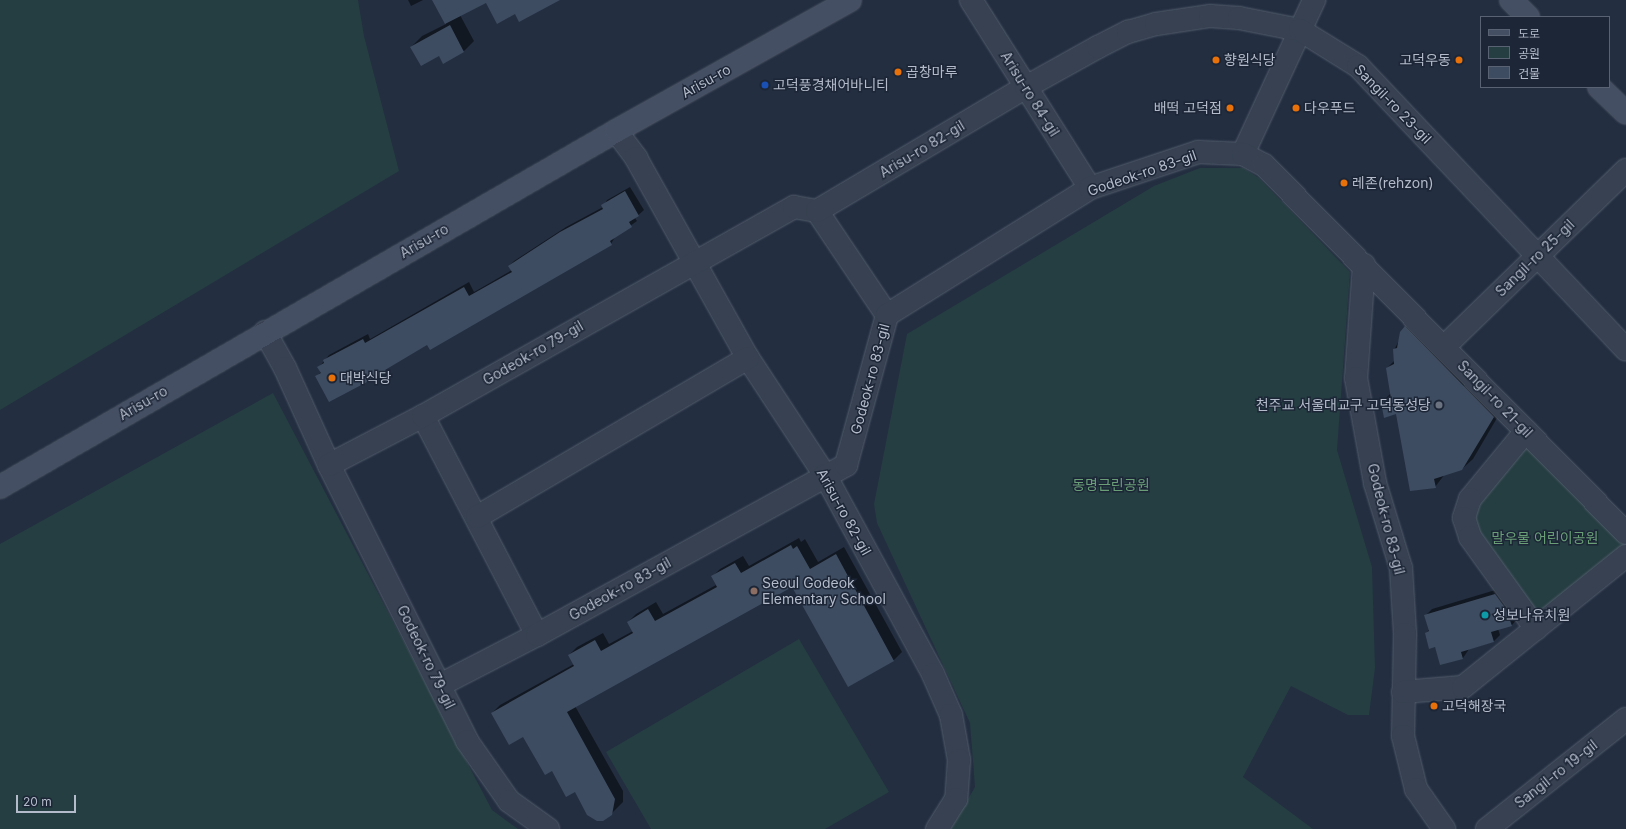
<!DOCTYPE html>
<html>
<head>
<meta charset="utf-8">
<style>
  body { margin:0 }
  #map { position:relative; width:1626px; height:829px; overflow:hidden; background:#232e41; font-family:Inter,"Noto Sans KR",sans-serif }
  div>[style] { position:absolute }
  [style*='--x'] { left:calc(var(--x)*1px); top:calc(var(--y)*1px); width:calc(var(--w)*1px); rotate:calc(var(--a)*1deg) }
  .green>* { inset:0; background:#253e42 }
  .shadow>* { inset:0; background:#0007 }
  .building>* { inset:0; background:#3e4c61 }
  .roads { filter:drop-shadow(0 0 1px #525c6b) drop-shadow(0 0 1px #525c6b) }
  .minor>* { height:22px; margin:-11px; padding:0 11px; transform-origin:11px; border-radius:11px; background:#374151 }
  .secondary>* { height:22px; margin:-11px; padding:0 11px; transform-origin:11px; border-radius:11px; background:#454f64 }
  .dots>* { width:11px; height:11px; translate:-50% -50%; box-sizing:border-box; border:2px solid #1c2636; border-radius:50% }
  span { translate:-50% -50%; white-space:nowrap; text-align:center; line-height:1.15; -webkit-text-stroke:3px #1c2636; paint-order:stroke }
  .poi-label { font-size:14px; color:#b4bccb }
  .left { translate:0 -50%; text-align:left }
  .right { translate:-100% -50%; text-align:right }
  .street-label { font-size:14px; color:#b4bccb }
  .park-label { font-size:14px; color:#699e77 }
  .legend { position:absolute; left:1480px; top:16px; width:130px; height:72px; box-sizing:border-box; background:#1c2636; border:1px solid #596272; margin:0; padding:5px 7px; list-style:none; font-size:12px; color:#b4bccb }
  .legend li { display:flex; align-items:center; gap:8px; height:20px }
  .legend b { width:20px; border:1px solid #596272 }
  .scale { position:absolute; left:16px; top:795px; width:60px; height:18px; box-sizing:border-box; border:2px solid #b4bccb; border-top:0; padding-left:5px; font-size:12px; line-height:14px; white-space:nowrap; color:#b4bccb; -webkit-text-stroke:3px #1c2636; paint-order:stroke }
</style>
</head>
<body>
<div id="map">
  <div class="green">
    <div style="clip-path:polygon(0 0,358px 0,364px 36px,399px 171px,0 410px)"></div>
    <div style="clip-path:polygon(1200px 168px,1243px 168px,1259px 178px,1350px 272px,1337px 450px,1372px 567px,1375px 668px,1369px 715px,1348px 715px,1291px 686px,1243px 777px,1313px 829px,951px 829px,975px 787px,970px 723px,877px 523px,874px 504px,907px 334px,1154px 186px)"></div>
    <div style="clip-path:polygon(273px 393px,492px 810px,518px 829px,0 829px,0 544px)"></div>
    <div style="clip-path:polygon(1526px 435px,1626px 537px,1626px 553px,1537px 625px,1472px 537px,1472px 501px)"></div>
    <div style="clip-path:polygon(799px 639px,889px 792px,825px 829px,651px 829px,606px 752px)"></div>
  </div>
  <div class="shadow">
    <div style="clip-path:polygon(408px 0,423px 0,411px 6px)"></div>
    <div style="clip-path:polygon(433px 0,487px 0,460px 15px,474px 41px,464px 51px,443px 63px,439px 55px,411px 47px,422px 36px,446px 24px)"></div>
    <div style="clip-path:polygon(630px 187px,644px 210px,635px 218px,637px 221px,615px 237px,611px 244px,427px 344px,317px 376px,321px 372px,319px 367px,329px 355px,368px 334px,370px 339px,469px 282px,474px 292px,512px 270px,509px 266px,514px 261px,566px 227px,603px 207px,607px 200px)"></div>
    <div style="clip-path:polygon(1416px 317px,1504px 406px,1473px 459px,1462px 469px,1445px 474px,1435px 487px,1397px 413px,1382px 402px,1391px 393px,1387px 368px,1395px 360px,1394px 350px,1406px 327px)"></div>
    <div style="clip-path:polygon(799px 538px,801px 542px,805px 539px,818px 562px,844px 547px,902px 652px,894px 660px,848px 686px,792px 586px,575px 706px,623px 791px,623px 802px,607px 818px,552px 770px,524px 735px,492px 713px,500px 705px,574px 664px,569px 655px,577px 647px,603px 633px,609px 644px,633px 631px,628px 622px,636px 614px,656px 602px,663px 614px,716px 585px,712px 577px,720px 569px,743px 556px,749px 566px)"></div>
    <div style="clip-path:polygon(1502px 588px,1518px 618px,1512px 625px,1498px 629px,1500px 635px,1493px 642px,1469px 649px,1463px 658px,1441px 664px,1435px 646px,1426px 633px,1430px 629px,1425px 616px,1432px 609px)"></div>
  </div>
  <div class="building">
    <div style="clip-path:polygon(432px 0,560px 0,519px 22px,515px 14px,497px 24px,486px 3px,445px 24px)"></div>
    <div style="clip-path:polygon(450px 25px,464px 52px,443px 64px,439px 56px,421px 66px,410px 47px)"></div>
    <div style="clip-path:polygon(625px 191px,639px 216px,629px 222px,632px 227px,610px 241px,612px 245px,430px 350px,427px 345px,385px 370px,386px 372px,329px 402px,315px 376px,321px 373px,317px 367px,324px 363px,323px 360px,363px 339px,365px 343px,464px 287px,469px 296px,512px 272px,508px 266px,560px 232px,603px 209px,601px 205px)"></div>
    <div style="clip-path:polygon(1405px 326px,1494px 417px,1462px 470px,1434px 479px,1436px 488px,1410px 491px,1396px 414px,1384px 418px,1381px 402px,1391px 399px,1386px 368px,1394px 364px,1393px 349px,1397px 348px,1400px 332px)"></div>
    <div style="clip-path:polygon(791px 545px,793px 549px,797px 546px,810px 569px,836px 554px,894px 661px,848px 687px,792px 587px,567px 712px,615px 799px,612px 815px,603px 821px,597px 821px,587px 815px,575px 792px,566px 797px,552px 771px,545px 775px,523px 737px,509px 745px,491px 713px,574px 666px,568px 655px,595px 640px,601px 651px,633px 633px,627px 622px,648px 609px,655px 621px,717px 587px,711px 576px,735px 563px,741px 573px)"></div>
    <div style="clip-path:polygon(1495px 594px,1506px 609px,1512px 626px,1491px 632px,1494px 642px,1461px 652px,1463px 659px,1440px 665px,1435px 647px,1429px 649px,1425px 633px,1429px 631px,1424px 615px)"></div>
  </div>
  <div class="roads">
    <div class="minor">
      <div style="--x:971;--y:0;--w:222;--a:57.7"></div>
      <div style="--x:616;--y:131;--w:34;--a:53"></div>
      <div style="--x:636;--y:158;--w:229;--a:60.8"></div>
      <div style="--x:748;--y:358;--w:140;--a:56.7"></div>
      <div style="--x:825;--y:475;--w:226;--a:61.5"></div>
      <div style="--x:933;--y:674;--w:45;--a:66.3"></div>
      <div style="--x:951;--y:715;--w:46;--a:79.9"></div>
      <div style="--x:959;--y:760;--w:39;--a:94"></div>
      <div style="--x:956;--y:799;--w:36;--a:122"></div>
      <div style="--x:1243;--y:154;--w:170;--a:-65.2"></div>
      <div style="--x:817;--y:211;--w:125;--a:56.1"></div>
      <div style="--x:1364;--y:265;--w:113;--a:94"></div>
      <div style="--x:1356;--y:378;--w:107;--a:79.7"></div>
      <div style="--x:1375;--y:483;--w:89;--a:73"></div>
      <div style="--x:1401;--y:568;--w:66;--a:86.5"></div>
      <div style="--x:1405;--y:634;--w:102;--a:91.1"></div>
      <div style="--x:1403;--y:736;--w:55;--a:76.2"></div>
      <div style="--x:1416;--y:789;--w:49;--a:55"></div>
      <div style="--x:265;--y:332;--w:41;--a:60.9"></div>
      <div style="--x:285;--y:368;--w:107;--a:65.6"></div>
      <div style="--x:329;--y:465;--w:309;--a:63.4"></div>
      <div style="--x:467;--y:741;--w:73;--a:55"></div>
      <div style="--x:509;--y:801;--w:48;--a:35.7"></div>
      <div style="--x:1444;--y:347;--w:254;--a:-44.2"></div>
      <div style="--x:423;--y:416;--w:247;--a:62.5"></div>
      <div style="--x:1526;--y:431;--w:88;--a:129.5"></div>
      <div style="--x:1470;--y:499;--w:20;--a:108"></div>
      <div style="--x:1464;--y:518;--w:20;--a:72"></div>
      <div style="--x:1470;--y:537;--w:113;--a:54.3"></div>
      <div style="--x:329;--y:465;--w:106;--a:-27.5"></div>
      <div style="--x:423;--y:416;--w:426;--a:-29.4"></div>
      <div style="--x:794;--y:207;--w:23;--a:10"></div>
      <div style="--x:817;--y:211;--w:243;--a:-30.7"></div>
      <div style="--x:1026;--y:87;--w:82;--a:-29.1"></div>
      <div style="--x:1098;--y:47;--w:34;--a:-27"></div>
      <div style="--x:1128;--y:32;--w:29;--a:-16"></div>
      <div style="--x:1156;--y:24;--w:55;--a:-8.4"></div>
      <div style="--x:1210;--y:16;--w:29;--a:4"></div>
      <div style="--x:1239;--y:18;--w:62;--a:11.1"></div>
      <div style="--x:1300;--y:30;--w:68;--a:31.8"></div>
      <div style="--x:1358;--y:66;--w:390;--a:46.6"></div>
      <div style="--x:477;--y:517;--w:314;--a:-30.4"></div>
      <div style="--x:440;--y:685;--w:109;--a:-27.3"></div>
      <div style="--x:537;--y:635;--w:353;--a:-28.8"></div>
      <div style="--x:846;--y:465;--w:156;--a:-74.7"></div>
      <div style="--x:887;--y:315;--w:239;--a:-32"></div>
      <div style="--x:1090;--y:188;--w:114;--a:-18.4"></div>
      <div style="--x:1198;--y:152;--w:45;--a:2.5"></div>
      <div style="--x:1243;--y:154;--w:24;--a:28"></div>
      <div style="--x:1264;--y:165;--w:516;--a:45.47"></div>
      <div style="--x:1403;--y:692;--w:60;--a:-4.8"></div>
      <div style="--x:1463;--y:687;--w:209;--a:-38.8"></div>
      <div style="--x:1487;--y:829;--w:177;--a:-38.4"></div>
    </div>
    <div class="secondary">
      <div style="--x:1511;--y:0;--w:24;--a:45"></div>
      <div style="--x:1599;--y:87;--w:37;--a:44"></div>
      <div style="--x:0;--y:487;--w:711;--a:-30.02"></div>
      <div style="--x:616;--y:131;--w:268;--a:-29.2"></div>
    </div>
  </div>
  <div class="dots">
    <div style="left:1216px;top:60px;background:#e8710a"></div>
    <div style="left:1459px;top:60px;background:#e8710a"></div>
    <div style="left:898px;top:72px;background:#e8710a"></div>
    <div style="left:765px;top:85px;background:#1a4fb4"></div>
    <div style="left:1230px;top:108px;background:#e8710a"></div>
    <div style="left:1296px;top:108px;background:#e8710a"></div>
    <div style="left:1344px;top:183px;background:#e8710a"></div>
    <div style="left:332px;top:378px;background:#e8710a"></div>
    <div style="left:1439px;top:405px;background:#6b7280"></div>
    <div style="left:754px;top:591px;background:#8d6e63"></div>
    <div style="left:1485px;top:615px;background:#0f9aa8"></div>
    <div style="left:1434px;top:706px;background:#e8710a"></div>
  </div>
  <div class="poi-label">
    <span class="left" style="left:1224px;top:60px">향원식당</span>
    <span class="right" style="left:1451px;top:60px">고덕우동</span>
    <span class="left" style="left:906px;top:72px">곱창마루</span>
    <span class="left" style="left:773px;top:85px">고덕풍경채어바니티</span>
    <span class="right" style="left:1222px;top:108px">배떡 고덕점</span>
    <span class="left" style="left:1304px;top:108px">다우푸드</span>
    <span class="left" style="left:1352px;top:183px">레존(rehzon)</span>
    <span class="left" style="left:340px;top:378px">대박식당</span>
    <span class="right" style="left:1431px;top:405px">천주교 서울대교구 고덕동성당</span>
    <span class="left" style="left:762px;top:591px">Seoul Godeok<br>Elementary School</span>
    <span class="left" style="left:1493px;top:615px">성보나유치원</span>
    <span class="left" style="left:1442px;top:706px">고덕해장국</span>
  </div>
  <div class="street-label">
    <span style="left:706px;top:81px;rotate:-29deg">Arisu-ro</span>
    <span style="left:1030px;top:94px;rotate:58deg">Arisu-ro 84-gil</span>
    <span style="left:1393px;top:104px;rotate:46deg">Sangil-ro 23-gil</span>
    <span style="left:922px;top:149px;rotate:-31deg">Arisu-ro 82-gil</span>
    <span style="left:1142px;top:173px;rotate:-19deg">Godeok-ro 83-gil</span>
    <span style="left:424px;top:241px;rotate:-30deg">Arisu-ro</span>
    <span style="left:1535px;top:258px;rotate:-44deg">Sangil-ro 25-gil</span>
    <span style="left:533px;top:353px;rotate:-30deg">Godeok-ro 79-gil</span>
    <span style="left:870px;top:379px;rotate:-75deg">Godeok-ro 83-gil</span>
    <span style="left:1495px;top:399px;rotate:46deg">Sangil-ro 21-gil</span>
    <span style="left:143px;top:403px;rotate:-30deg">Arisu-ro</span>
    <span style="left:844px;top:512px;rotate:61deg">Arisu-ro 82-gil</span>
    <span style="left:1386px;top:519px;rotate:76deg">Godeok-ro 83-gil</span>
    <span style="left:620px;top:589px;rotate:-29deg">Godeok-ro 83-gil</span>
    <span style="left:426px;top:657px;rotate:64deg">Godeok-ro 79-gil</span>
    <span style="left:1556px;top:774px;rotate:-38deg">Sangil-ro 19-gil</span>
  </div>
  <div class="park-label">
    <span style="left:1111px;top:485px">동명근린공원</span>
    <span style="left:1545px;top:538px">말우물 어린이공원</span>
  </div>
  <ul class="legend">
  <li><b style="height:5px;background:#454f64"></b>도로</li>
  <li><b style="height:11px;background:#253e42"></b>공원</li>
  <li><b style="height:11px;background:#3e4c61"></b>건물</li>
  </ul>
  <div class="scale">20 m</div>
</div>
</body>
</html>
